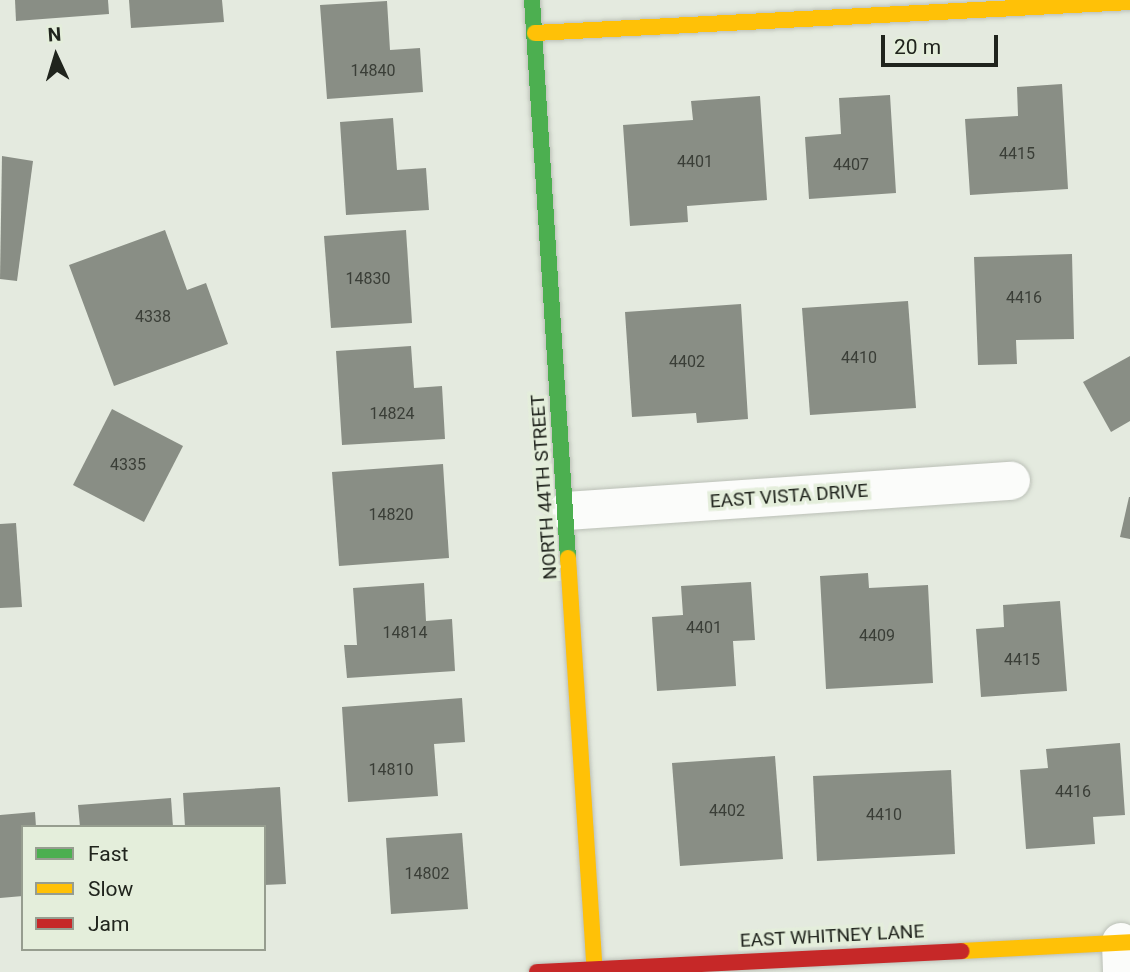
<!DOCTYPE html>
<html>
<head>
<meta charset="utf-8">
<style>
  body { margin:0 }
  #map { position:relative; width:1130px; height:972px; overflow:hidden; background:#e4eadf; font-family:Roboto,sans-serif }
  div>[style] { position:absolute }
  [style*='--x'] { left:calc(var(--x)*1px); top:calc(var(--y)*1px); width:calc(var(--w)*1px); rotate:calc(var(--a)*1deg) }
  .building>* { inset:0; background:#898e85 }
  .roads { filter:drop-shadow(0 0 2px #bbc0b7) drop-shadow(0 0 2px #bbc0b7) }
  .street>* { height:38px; margin:-19px; padding:0 19px; transform-origin:19px; border-radius:19px; background:#fbfcfa }
  .fast>* { height:16px; margin:-8px; padding:0 8px; transform-origin:8px; border-radius:8px; background:#4caf50 }
  .slow>* { height:16px; margin:-8px; padding:0 8px; transform-origin:8px; border-radius:8px; background:#ffc107 }
  .jam>* { height:16px; margin:-8px; padding:0 8px; transform-origin:8px; border-radius:8px; background:#c62828 }
  span { translate:-50% -50%; white-space:nowrap; text-align:center; line-height:1.15; -webkit-text-stroke:7px #e4eedb; paint-order:stroke }
  .number-label { font-size:16px; color:#3a3e37 }
  .number-label span { -webkit-text-stroke-width:0 }
  .street-label { font-size:19px; color:#20241d }
  .legend { position:absolute; left:21px; top:825px; width:245px; height:126px; box-sizing:border-box; background:#e4eedb; border:2px solid #969d8f; margin:0; padding:9px 12px; list-style:none; font-size:21px; color:#20241d }
  .legend li { display:flex; align-items:center; gap:14px; height:35px }
  .legend b { width:35px; border:2px solid #969d8f }
  .north { position:absolute; left:21px; top:21px; width:70px; height:70px; -webkit-text-stroke:5px #e4eedb; paint-order:stroke; rotate:356deg; font-size:19px; font-weight:700; line-height:28px; text-align:center; color:#20241d }
  .north::after { content:''; display:block; margin:auto; width:24px; height:32px; background:#20241d; clip-path:polygon(50% 0,100% 100%,50% 72%,0 100%) }
  .scale { position:absolute; left:881px; top:35px; width:117px; height:32px; box-sizing:border-box; border:4px solid #20241d; border-top:0; padding-left:9px; font-size:21px; line-height:24px; white-space:nowrap; color:#20241d; -webkit-text-stroke:5px #e4eedb; paint-order:stroke }
</style>
</head>
<body>
<div id="map">
  <div class="building">
    <div style="clip-path:polygon(15px 0,108px 0,109px 14px,16px 21px)"></div>
    <div style="clip-path:polygon(129px 0,222px 0,224px 22px,131px 28px)"></div>
    <div style="clip-path:polygon(387px 1px,390px 50px,420px 48px,423px 92px,327px 99px,320px 5px)"></div>
    <div style="clip-path:polygon(1062px 84px,1068px 189px,970px 195px,965px 119px,1018px 116px,1017px 87px)"></div>
    <div style="clip-path:polygon(890px 95px,896px 193px,809px 199px,805px 137px,841px 134px,839px 98px)"></div>
    <div style="clip-path:polygon(760px 96px,767px 200px,687px 206px,688px 222px,630px 226px,623px 125px,693px 120px,691px 101px)"></div>
    <div style="clip-path:polygon(393px 118px,397px 170px,426px 168px,429px 210px,346px 215px,340px 122px)"></div>
    <div style="clip-path:polygon(2px 156px,33px 161px,17px 281px,0 279px)"></div>
    <div style="clip-path:polygon(165px 230px,187px 290px,206px 283px,228px 344px,114px 386px,69px 265px)"></div>
    <div style="clip-path:polygon(406px 230px,412px 323px,331px 328px,324px 236px)"></div>
    <div style="clip-path:polygon(1072px 254px,1074px 339px,1016px 340px,1017px 364px,978px 365px,974px 257px)"></div>
    <div style="clip-path:polygon(908px 301px,916px 408px,810px 415px,802px 308px)"></div>
    <div style="clip-path:polygon(741px 304px,748px 419px,697px 423px,696px 413px,632px 417px,625px 312px)"></div>
    <div style="clip-path:polygon(411px 346px,414px 388px,442px 386px,445px 439px,342px 445px,336px 351px)"></div>
    <div style="clip-path:polygon(1130px 356px,1130px 421px,1111px 432px,1083px 382px)"></div>
    <div style="clip-path:polygon(112px 409px,183px 446px,144px 522px,73px 485px)"></div>
    <div style="clip-path:polygon(443px 464px,449px 558px,339px 566px,332px 472px)"></div>
    <div style="clip-path:polygon(1129px 497px,1130px 497px,1130px 539px,1120px 537px)"></div>
    <div style="clip-path:polygon(16px 523px,22px 607px,0 608px,0 524px)"></div>
    <div style="clip-path:polygon(868px 573px,869px 588px,928px 585px,933px 683px,826px 689px,820px 576px)"></div>
    <div style="clip-path:polygon(751px 582px,755px 640px,733px 641px,736px 686px,657px 691px,652px 617px,683px 615px,681px 586px)"></div>
    <div style="clip-path:polygon(424px 583px,426px 621px,452px 619px,455px 671px,347px 678px,344px 645px,357px 645px,353px 588px)"></div>
    <div style="clip-path:polygon(1060px 601px,1067px 691px,981px 697px,976px 629px,1004px 627px,1003px 605px)"></div>
    <div style="clip-path:polygon(462px 698px,465px 742px,434px 744px,438px 796px,348px 802px,342px 707px)"></div>
    <div style="clip-path:polygon(1120px 743px,1125px 815px,1093px 817px,1095px 844px,1026px 849px,1020px 770px,1048px 768px,1046px 749px)"></div>
    <div style="clip-path:polygon(775px 756px,783px 859px,680px 866px,672px 763px)"></div>
    <div style="clip-path:polygon(951px 770px,955px 854px,817px 861px,813px 776px)"></div>
    <div style="clip-path:polygon(280px 787px,286px 884px,264px 885px,264px 827px,185px 827px,183px 793px)"></div>
    <div style="clip-path:polygon(171px 798px,173px 827px,80px 827px,78px 805px)"></div>
    <div style="clip-path:polygon(35px 812px,36px 827px,23px 827px,23px 896px,0 898px,0 815px)"></div>
    <div style="clip-path:polygon(462px 833px,468px 909px,391px 914px,386px 838px)"></div>
  </div>
  <div class="roads">
    <div class="street">
      <div style="--x:567;--y:511;--w:445;--a:-3.9"></div>
      <div style="--x:1121;--y:942;--w:30;--a:88"></div>
    </div>
    <div class="fast">
      <div style="--x:532;--y:0;--w:559;--a:86.31"></div>
    </div>
    <div class="slow">
      <div style="--x:535;--y:33;--w:596;--a:-2.98"></div>
      <div style="--x:568;--y:558;--w:415;--a:86.3"></div>
      <div style="--x:961;--y:951;--w:169;--a:-3"></div>
    </div>
    <div class="jam">
      <div style="--x:537;--y:972;--w:425;--a:-2.8"></div>
    </div>
  </div>
  <div class="number-label">
    <span style="left:373px;top:71px">14840</span>
    <span style="left:1017px;top:154px">4415</span>
    <span style="left:695px;top:162px">4401</span>
    <span style="left:851px;top:165px">4407</span>
    <span style="left:368px;top:279px">14830</span>
    <span style="left:1024px;top:298px">4416</span>
    <span style="left:153px;top:317px">4338</span>
    <span style="left:859px;top:358px">4410</span>
    <span style="left:687px;top:362px">4402</span>
    <span style="left:392px;top:414px">14824</span>
    <span style="left:128px;top:465px">4335</span>
    <span style="left:391px;top:515px">14820</span>
    <span style="left:704px;top:628px">4401</span>
    <span style="left:405px;top:633px">14814</span>
    <span style="left:877px;top:636px">4409</span>
    <span style="left:1022px;top:660px">4415</span>
    <span style="left:391px;top:770px">14810</span>
    <span style="left:1073px;top:792px">4416</span>
    <span style="left:727px;top:811px">4402</span>
    <span style="left:884px;top:815px">4410</span>
    <span style="left:427px;top:874px">14802</span>
  </div>
  <div class="street-label">
    <span style="left:544px;top:487px;rotate:-94deg">NORTH 44TH STREET</span>
    <span style="left:789px;top:496px;rotate:-4deg">EAST VISTA DRIVE</span>
    <span style="left:832px;top:936px;rotate:-3deg">EAST WHITNEY LANE</span>
  </div>
  <ul class="legend">
  <li><b style="height:9px;background:#4caf50"></b>Fast</li>
  <li><b style="height:9px;background:#ffc107"></b>Slow</li>
  <li><b style="height:9px;background:#c62828"></b>Jam</li>
  </ul>
  <div class="north">N</div>
  <div class="scale">20 m</div>
</div>
</body>
</html>
